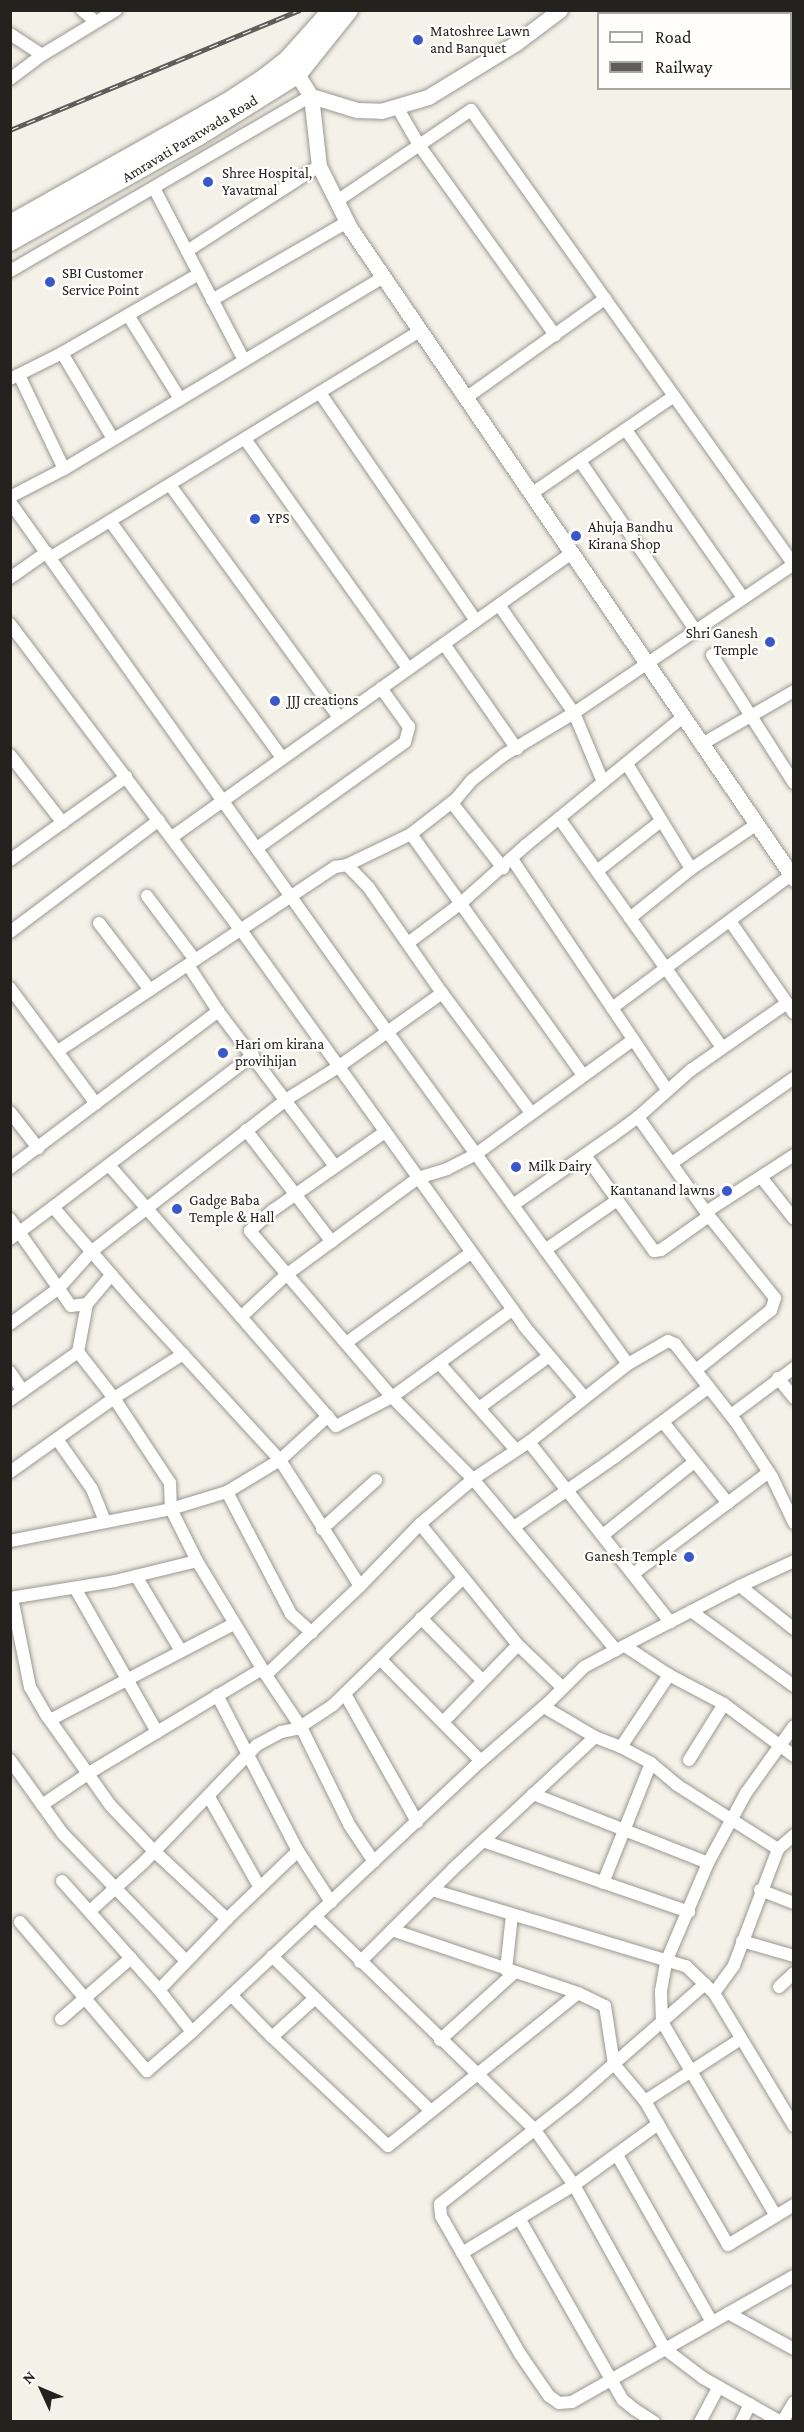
<!DOCTYPE html>
<html>
<head>
<meta charset="utf-8">
<style>
  body { margin:0 }
  #map { position:relative; width:804px; height:2432px; overflow:hidden; background:#f4f1e9; font-family:"Crimson Pro",serif }
  div>[style] { position:absolute }
  [style*='--x'] { left:calc(var(--x)*1px); top:calc(var(--y)*1px); width:calc(var(--w)*1px); rotate:calc(var(--a)*1deg) }
  .roads { filter:drop-shadow(0 0 2px #9b9891) drop-shadow(0 0 2px #9b9891) }
  .minor>* { height:12px; margin:-6px; padding:0 6px; transform-origin:6px; border-radius:6px; background:#fff }
  .tertiary>* { height:15px; margin:-7.5px; padding:0 7.5px; transform-origin:7.5px; border-radius:7.5px; background:#fff }
  .primary>* { height:18px; margin:-9px; padding:0 9px; transform-origin:9px; border-radius:9px; background:#fff }
  .rail>* { height:5px; margin-top:-2.5px; transform-origin:0; background:repeating-linear-gradient(90deg,#fffefd 0 9px,#5f5d59 0 18px); box-sizing:border-box; border-block:2px solid #5f5d59 }
  .dots>* { width:16px; height:16px; translate:-50% -50%; box-sizing:border-box; border:3px solid #fffefd; border-radius:50% }
  span { translate:-50% -50%; white-space:nowrap; text-align:center; line-height:1.15; -webkit-text-stroke:4.5px #fffefd; paint-order:stroke }
  .poi-label { font-size:15px; color:#23221f }
  .left { translate:0 -50%; text-align:left }
  .right { translate:-100% -50%; text-align:right }
  .street-label { font-size:15px; color:#23221f }
  .frame { position:absolute; inset:0; border:12px solid #23221f; pointer-events:none }
  .legend { position:absolute; left:597px; top:12px; width:195px; height:78px; box-sizing:border-box; background:#fffefd; border:2px solid #a7a6a4; margin:0; padding:8px 10px; list-style:none; font-size:18px; color:#23221f }
  .legend li { display:flex; align-items:center; gap:12px; height:30px }
  .legend b { width:30px; border:2px solid #a7a6a4 }
  .north { position:absolute; left:12px; top:2360px; width:60px; height:60px; -webkit-text-stroke:4px #fffefd; paint-order:stroke; rotate:314deg; font-size:16px; font-weight:700; line-height:24px; text-align:center; color:#23221f }
  .north::after { content:''; display:block; margin:auto; width:21px; height:27px; background:#23221f; clip-path:polygon(50% 0,100% 100%,50% 72%,0 100%) }
</style>
</head>
<body>
<div id="map">
  <div class="roads">
    <div class="minor">
      <div style="--x:82;--y:10;--w:18;--a:41"></div>
      <div style="--x:10;--y:34;--w:38;--a:33"></div>
      <div style="--x:10;--y:79;--w:40;--a:-37"></div>
      <div style="--x:42;--y:55;--w:87;--a:-31.3"></div>
      <div style="--x:397;--y:107;--w:44;--a:59.9"></div>
      <div style="--x:419;--y:145;--w:234;--a:54.4"></div>
      <div style="--x:154;--y:188;--w:194;--a:62.4"></div>
      <div style="--x:337;--y:201;--w:162;--a:-34.2"></div>
      <div style="--x:471;--y:110;--w:558;--a:54.63"></div>
      <div style="--x:187;--y:251;--w:157;--a:-32.8"></div>
      <div style="--x:10;--y:271;--w:348;--a:-30.2"></div>
      <div style="--x:212;--y:300;--w:156;--a:-30"></div>
      <div style="--x:128;--y:315;--w:99;--a:58.2"></div>
      <div style="--x:62;--y:353;--w:100;--a:59.3"></div>
      <div style="--x:19;--y:375;--w:104;--a:64.4"></div>
      <div style="--x:10;--y:379;--w:58;--a:-26.6"></div>
      <div style="--x:62;--y:353;--w:158;--a:-30"></div>
      <div style="--x:320;--y:393;--w:276;--a:55.6"></div>
      <div style="--x:466;--y:398;--w:171;--a:-35.5"></div>
      <div style="--x:626;--y:430;--w:205;--a:55.1"></div>
      <div style="--x:245;--y:439;--w:281;--a:54.6"></div>
      <div style="--x:580;--y:461;--w:206;--a:55.7"></div>
      <div style="--x:170;--y:485;--w:288;--a:54"></div>
      <div style="--x:531;--y:494;--w:173;--a:-34.4"></div>
      <div style="--x:10;--y:497;--w:61;--a:-27.4"></div>
      <div style="--x:64;--y:469;--w:373;--a:-31"></div>
      <div style="--x:10;--y:502;--w:617;--a:54.56"></div>
      <div style="--x:368;--y:1005;--w:443;--a:54.1"></div>
      <div style="--x:110;--y:521;--w:293;--a:54"></div>
      <div style="--x:51;--y:557;--w:433;--a:-31.5"></div>
      <div style="--x:10;--y:578;--w:45;--a:-35.1"></div>
      <div style="--x:499;--y:605;--w:131;--a:55.2"></div>
      <div style="--x:574;--y:713;--w:75;--a:67.2"></div>
      <div style="--x:10;--y:624;--w:383;--a:53"></div>
      <div style="--x:241;--y:930;--w:487;--a:54.4"></div>
      <div style="--x:524;--y:1326;--w:94;--a:49.7"></div>
      <div style="--x:444;--y:644;--w:128;--a:55.2"></div>
      <div style="--x:712;--y:655;--w:152;--a:57.4"></div>
      <div style="--x:702;--y:744;--w:106;--a:-29.9"></div>
      <div style="--x:10;--y:755;--w:86;--a:52.1"></div>
      <div style="--x:627;--y:764;--w:123;--a:58.6"></div>
      <div style="--x:452;--y:803;--w:83;--a:51.9"></div>
      <div style="--x:559;--y:818;--w:281;--a:54.6"></div>
      <div style="--x:411;--y:834;--w:296;--a:54.5"></div>
      <div style="--x:172;--y:837;--w:491;--a:-35.4"></div>
      <div style="--x:257;--y:848;--w:182;--a:-35.6"></div>
      <div style="--x:405;--y:742;--w:16;--a:-75"></div>
      <div style="--x:409;--y:727;--w:48;--a:-125.7"></div>
      <div style="--x:512;--y:859;--w:278;--a:56.1"></div>
      <div style="--x:10;--y:860;--w:143;--a:-35.6"></div>
      <div style="--x:347;--y:865;--w:71;--a:-25.8"></div>
      <div style="--x:411;--y:834;--w:57;--a:-37.9"></div>
      <div style="--x:456;--y:799;--w:25;--a:-50"></div>
      <div style="--x:472;--y:780;--w:41;--a:-38"></div>
      <div style="--x:504;--y:755;--w:82;--a:-31"></div>
      <div style="--x:574;--y:713;--w:264;--a:-34.1"></div>
      <div style="--x:597;--y:871;--w:81;--a:-38"></div>
      <div style="--x:147;--y:896;--w:80;--a:53.1"></div>
      <div style="--x:630;--y:918;--w:78;--a:-38.8"></div>
      <div style="--x:691;--y:869;--w:80;--a:-34.3"></div>
      <div style="--x:730;--y:921;--w:112;--a:55.2"></div>
      <div style="--x:99;--y:923;--w:84;--a:52.7"></div>
      <div style="--x:10;--y:932;--w:186;--a:-36.9"></div>
      <div style="--x:408;--y:943;--w:65;--a:-36.9"></div>
      <div style="--x:460;--y:904;--w:89;--a:-41.8"></div>
      <div style="--x:526;--y:845;--w:203;--a:-39.2"></div>
      <div style="--x:188;--y:965;--w:55;--a:56.9"></div>
      <div style="--x:218;--y:1011;--w:194;--a:53"></div>
      <div style="--x:10;--y:988;--w:144;--a:53.4"></div>
      <div style="--x:612;--y:1008;--w:223;--a:-36.6"></div>
      <div style="--x:58;--y:1051;--w:333;--a:-33.6"></div>
      <div style="--x:335;--y:867;--w:12;--a:-9"></div>
      <div style="--x:347;--y:865;--w:32;--a:46"></div>
      <div style="--x:369;--y:888;--w:128;--a:55.2"></div>
      <div style="--x:442;--y:993;--w:149;--a:53.4"></div>
      <div style="--x:10;--y:1112;--w:46;--a:52.1"></div>
      <div style="--x:638;--y:1117;--w:122;--a:54.4"></div>
      <div style="--x:709;--y:1216;--w:105;--a:51.2"></div>
      <div style="--x:775;--y:1298;--w:13;--a:108"></div>
      <div style="--x:771;--y:1310;--w:96;--a:141.3"></div>
      <div style="--x:246;--y:1130;--w:141;--a:52.5"></div>
      <div style="--x:385;--y:1132;--w:136;--a:145.1"></div>
      <div style="--x:273;--y:1210;--w:31;--a:138"></div>
      <div style="--x:250;--y:1231;--w:218;--a:49.5"></div>
      <div style="--x:392;--y:1397;--w:115;--a:45.4"></div>
      <div style="--x:473;--y:1479;--w:67;--a:-33.5"></div>
      <div style="--x:529;--y:1442;--w:126;--a:-38.2"></div>
      <div style="--x:628;--y:1364;--w:46;--a:-29.9"></div>
      <div style="--x:668;--y:1341;--w:8;--a:23"></div>
      <div style="--x:675;--y:1344;--w:99;--a:52"></div>
      <div style="--x:736;--y:1422;--w:66;--a:56.8"></div>
      <div style="--x:772;--y:1477;--w:51;--a:64.4"></div>
      <div style="--x:585;--y:1155;--w:118;--a:54.3"></div>
      <div style="--x:654;--y:1251;--w:7;--a:-8"></div>
      <div style="--x:661;--y:1250;--w:59;--a:-35.3"></div>
      <div style="--x:672;--y:1163;--w:149;--a:-34.9"></div>
      <div style="--x:109;--y:1165;--w:346;--a:49"></div>
      <div style="--x:336;--y:1426;--w:63;--a:-27.4"></div>
      <div style="--x:392;--y:1397;--w:148;--a:-35.9"></div>
      <div style="--x:10;--y:1168;--w:261;--a:-37"></div>
      <div style="--x:761;--y:1177;--w:53;--a:51.8"></div>
      <div style="--x:513;--y:1205;--w:121;--a:-34.9"></div>
      <div style="--x:612;--y:1136;--w:32;--a:-36"></div>
      <div style="--x:638;--y:1117;--w:71;--a:-41.6"></div>
      <div style="--x:691;--y:1070;--w:117;--a:-34.9"></div>
      <div style="--x:53;--y:1207;--w:251;--a:-37.2"></div>
      <div style="--x:706;--y:1212;--w:105;--a:-32.9"></div>
      <div style="--x:10;--y:1219;--w:106;--a:55"></div>
      <div style="--x:71;--y:1306;--w:16;--a:-7"></div>
      <div style="--x:87;--y:1304;--w:49;--a:100.6"></div>
      <div style="--x:78;--y:1352;--w:58;--a:52"></div>
      <div style="--x:114;--y:1398;--w:102;--a:56.6"></div>
      <div style="--x:170;--y:1483;--w:26;--a:88"></div>
      <div style="--x:171;--y:1509;--w:58;--a:63.4"></div>
      <div style="--x:197;--y:1561;--w:133;--a:58.8"></div>
      <div style="--x:266;--y:1675;--w:63;--a:56.1"></div>
      <div style="--x:301;--y:1727;--w:110;--a:63.7"></div>
      <div style="--x:350;--y:1826;--w:43;--a:56.3"></div>
      <div style="--x:10;--y:1239;--w:54;--a:-36.7"></div>
      <div style="--x:53;--y:1207;--w:127;--a:49.2"></div>
      <div style="--x:136;--y:1303;--w:213;--a:47.5"></div>
      <div style="--x:280;--y:1460;--w:149;--a:57.6"></div>
      <div style="--x:360;--y:1586;--w:86;--a:-45.9"></div>
      <div style="--x:420;--y:1524;--w:70;--a:-40.3"></div>
      <div style="--x:473;--y:1479;--w:223;--a:50.1"></div>
      <div style="--x:616;--y:1650;--w:140;--a:-27.3"></div>
      <div style="--x:740;--y:1586;--w:60;--a:-24.8"></div>
      <div style="--x:545;--y:1250;--w:86;--a:-34.6"></div>
      <div style="--x:87;--y:1304;--w:38;--a:-50"></div>
      <div style="--x:241;--y:1317;--w:62;--a:-43"></div>
      <div style="--x:286;--y:1275;--w:164;--a:-36.3"></div>
      <div style="--x:418;--y:1178;--w:30;--a:-17"></div>
      <div style="--x:447;--y:1169;--w:33;--a:-27"></div>
      <div style="--x:476;--y:1154;--w:194;--a:-36"></div>
      <div style="--x:10;--y:1324;--w:61;--a:-36.3"></div>
      <div style="--x:59;--y:1288;--w:50;--a:-48.3"></div>
      <div style="--x:92;--y:1251;--w:247;--a:-37.9"></div>
      <div style="--x:287;--y:1099;--w:60;--a:-32.1"></div>
      <div style="--x:338;--y:1067;--w:128;--a:-35.4"></div>
      <div style="--x:346;--y:1343;--w:154;--a:-35.8"></div>
      <div style="--x:439;--y:1363;--w:116;--a:48.5"></div>
      <div style="--x:10;--y:1372;--w:23;--a:56"></div>
      <div style="--x:778;--y:1378;--w:26;--a:51"></div>
      <div style="--x:10;--y:1400;--w:83;--a:-35.2"></div>
      <div style="--x:479;--y:1408;--w:87;--a:-36.6"></div>
      <div style="--x:731;--y:1415;--w:79;--a:-36.7"></div>
      <div style="--x:663;--y:1422;--w:104;--a:51.3"></div>
      <div style="--x:57;--y:1439;--w:61;--a:55"></div>
      <div style="--x:92;--y:1489;--w:35;--a:68"></div>
      <div style="--x:529;--y:1442;--w:229;--a:51.9"></div>
      <div style="--x:10;--y:1472;--w:128;--a:-35.4"></div>
      <div style="--x:114;--y:1398;--w:82;--a:-32.5"></div>
      <div style="--x:227;--y:1492;--w:138;--a:62.3"></div>
      <div style="--x:291;--y:1614;--w:28;--a:42"></div>
      <div style="--x:420;--y:1524;--w:156;--a:51"></div>
      <div style="--x:518;--y:1645;--w:62;--a:43.7"></div>
      <div style="--x:514;--y:1527;--w:123;--a:-34.7"></div>
      <div style="--x:615;--y:1457;--w:117;--a:-36.7"></div>
      <div style="--x:322;--y:1529;--w:73;--a:-42.2"></div>
      <div style="--x:603;--y:1535;--w:117;--a:-38.7"></div>
      <div style="--x:10;--y:1541;--w:164;--a:-11.2"></div>
      <div style="--x:171;--y:1509;--w:59;--a:-16.9"></div>
      <div style="--x:227;--y:1492;--w:62;--a:-31.1"></div>
      <div style="--x:280;--y:1460;--w:65;--a:-42.5"></div>
      <div style="--x:633;--y:1574;--w:170;--a:-36.9"></div>
      <div style="--x:136;--y:1576;--w:87;--a:59"></div>
      <div style="--x:740;--y:1586;--w:69;--a:38.5"></div>
      <div style="--x:75;--y:1588;--w:166;--a:60.3"></div>
      <div style="--x:10;--y:1598;--w:106;--a:-9.2"></div>
      <div style="--x:115;--y:1581;--w:84;--a:-13.7"></div>
      <div style="--x:12;--y:1598;--w:91;--a:78.6"></div>
      <div style="--x:30;--y:1687;--w:34;--a:60"></div>
      <div style="--x:47;--y:1716;--w:110;--a:54.6"></div>
      <div style="--x:111;--y:1806;--w:62;--a:46.3"></div>
      <div style="--x:154;--y:1851;--w:100;--a:43"></div>
      <div style="--x:691;--y:1611;--w:127;--a:36.1"></div>
      <div style="--x:421;--y:1618;--w:88;--a:45.5"></div>
      <div style="--x:625;--y:1646;--w:53;--a:33.4"></div>
      <div style="--x:669;--y:1675;--w:62;--a:27.8"></div>
      <div style="--x:724;--y:1704;--w:87;--a:36.6"></div>
      <div style="--x:381;--y:1660;--w:142;--a:45.3"></div>
      <div style="--x:266;--y:1675;--w:129;--a:-43.4"></div>
      <div style="--x:345;--y:1694;--w:147;--a:60.6"></div>
      <div style="--x:217;--y:1695;--w:176;--a:62.6"></div>
      <div style="--x:298;--y:1851;--w:61;--a:57.1"></div>
      <div style="--x:544;--y:1707;--w:59;--a:30.5"></div>
      <div style="--x:595;--y:1737;--w:28;--a:21"></div>
      <div style="--x:621;--y:1747;--w:87;--a:-56.3"></div>
      <div style="--x:50;--y:1720;--w:208;--a:-27.6"></div>
      <div style="--x:444;--y:1721;--w:106;--a:-45.8"></div>
      <div style="--x:621;--y:1747;--w:34;--a:28"></div>
      <div style="--x:651;--y:1763;--w:34;--a:40"></div>
      <div style="--x:677;--y:1785;--w:120;--a:32.4"></div>
      <div style="--x:10;--y:1760;--w:91;--a:54.4"></div>
      <div style="--x:63;--y:1834;--w:177;--a:45.9"></div>
      <div style="--x:689;--y:1760;--w:66;--a:-58"></div>
      <div style="--x:533;--y:1794;--w:188;--a:21.5"></div>
      <div style="--x:209;--y:1797;--w:104;--a:60.7"></div>
      <div style="--x:42;--y:1805;--w:57;--a:-34.2"></div>
      <div style="--x:89;--y:1773;--w:202;--a:-31"></div>
      <div style="--x:483;--y:1841;--w:218;--a:19"></div>
      <div style="--x:62;--y:1881;--w:146;--a:48.3"></div>
      <div style="--x:159;--y:1990;--w:53;--a:51.8"></div>
      <div style="--x:603;--y:1883;--w:129;--a:-68.2"></div>
      <div style="--x:432;--y:1890;--w:265;--a:16.7"></div>
      <div style="--x:686;--y:1966;--w:39;--a:44"></div>
      <div style="--x:714;--y:1993;--w:155;--a:59"></div>
      <div style="--x:760;--y:1890;--w:36;--a:21"></div>
      <div style="--x:90;--y:1911;--w:73;--a:-42.2"></div>
      <div style="--x:144;--y:1862;--w:163;--a:-46"></div>
      <div style="--x:257;--y:1745;--w:27;--a:-28"></div>
      <div style="--x:281;--y:1732;--w:16;--a:-11"></div>
      <div style="--x:297;--y:1729;--w:43;--a:-33.7"></div>
      <div style="--x:333;--y:1705;--w:182;--a:-44.3"></div>
      <div style="--x:315;--y:1916;--w:307;--a:44.2"></div>
      <div style="--x:535;--y:2130;--w:67;--a:54.7"></div>
      <div style="--x:574;--y:2185;--w:188;--a:61"></div>
      <div style="--x:665;--y:2349;--w:48;--a:37.3"></div>
      <div style="--x:703;--y:2378;--w:90;--a:29.4"></div>
      <div style="--x:20;--y:1922;--w:196;--a:49.6"></div>
      <div style="--x:147;--y:2071;--w:60;--a:-40.9"></div>
      <div style="--x:192;--y:2032;--w:387;--a:-43.2"></div>
      <div style="--x:474;--y:1767;--w:98;--a:-40.9"></div>
      <div style="--x:548;--y:1703;--w:51;--a:-45"></div>
      <div style="--x:584;--y:1667;--w:36;--a:-28"></div>
      <div style="--x:392;--y:1930;--w:196;--a:18.7"></div>
      <div style="--x:578;--y:1993;--w:30;--a:26"></div>
      <div style="--x:605;--y:2006;--w:59;--a:81.2"></div>
      <div style="--x:614;--y:2064;--w:48;--a:50"></div>
      <div style="--x:645;--y:2101;--w:166;--a:60"></div>
      <div style="--x:728;--y:2245;--w:77;--a:-31.2"></div>
      <div style="--x:742;--y:1941;--w:54;--a:16.1"></div>
      <div style="--x:272;--y:1956;--w:222;--a:44.3"></div>
      <div style="--x:360;--y:1962;--w:132;--a:-45"></div>
      <div style="--x:453;--y:1869;--w:194;--a:-42.9"></div>
      <div style="--x:506;--y:1970;--w:55;--a:-83.8"></div>
      <div style="--x:705;--y:1984;--w:171;--a:138.8"></div>
      <div style="--x:576;--y:2097;--w:173;--a:141.8"></div>
      <div style="--x:440;--y:2204;--w:12;--a:85"></div>
      <div style="--x:441;--y:2216;--w:159;--a:60.2"></div>
      <div style="--x:520;--y:2354;--w:51;--a:55.4"></div>
      <div style="--x:549;--y:2396;--w:12;--a:35"></div>
      <div style="--x:559;--y:2403;--w:13;--a:-4"></div>
      <div style="--x:572;--y:2402;--w:255;--a:-29.6"></div>
      <div style="--x:779;--y:1987;--w:21;--a:-43"></div>
      <div style="--x:159;--y:1990;--w:98;--a:-46.2"></div>
      <div style="--x:227;--y:1919;--w:98;--a:-43.8"></div>
      <div style="--x:714;--y:1993;--w:34;--a:-54"></div>
      <div style="--x:734;--y:1965;--w:124;--a:-69.2"></div>
      <div style="--x:778;--y:1849;--w:21;--a:-41"></div>
      <div style="--x:231;--y:1995;--w:59;--a:45.7"></div>
      <div style="--x:272;--y:2037;--w:159;--a:43.2"></div>
      <div style="--x:388;--y:2146;--w:244;--a:-38.8"></div>
      <div style="--x:61;--y:2019;--w:93;--a:-41.1"></div>
      <div style="--x:272;--y:2037;--w:57;--a:-42.1"></div>
      <div style="--x:440;--y:2040;--w:100;--a:-42.2"></div>
      <div style="--x:645;--y:2101;--w:114;--a:-32.9"></div>
      <div style="--x:617;--y:2155;--w:192;--a:60.4"></div>
      <div style="--x:776;--y:2216;--w:225;--a:-120.4"></div>
      <div style="--x:662;--y:2022;--w:31;--a:-92"></div>
      <div style="--x:661;--y:1991;--w:29;--a:-80"></div>
      <div style="--x:666;--y:1962;--w:108;--a:-67"></div>
      <div style="--x:708;--y:1863;--w:80;--a:-61.5"></div>
      <div style="--x:746;--y:1793;--w:82;--a:-54.4"></div>
      <div style="--x:519;--y:2218;--w:210;--a:60.3"></div>
      <div style="--x:623;--y:2400;--w:14;--a:39"></div>
      <div style="--x:634;--y:2409;--w:24;--a:33"></div>
      <div style="--x:462;--y:2253;--w:131;--a:-31.3"></div>
      <div style="--x:574;--y:2185;--w:104;--a:-36"></div>
      <div style="--x:728;--y:2313;--w:75;--a:28.6"></div>
      <div style="--x:700;--y:2422;--w:40;--a:-62"></div>
      <div style="--x:741;--y:2422;--w:20;--a:-63"></div>
      <div style="--x:782;--y:2422;--w:23;--a:-59"></div>
    </div>
    <div class="tertiary">
      <div style="--x:292;--y:66;--w:36;--a:58"></div>
      <div style="--x:311;--y:96;--w:70;--a:83.5"></div>
      <div style="--x:319;--y:166;--w:69;--a:63.4"></div>
      <div style="--x:350;--y:228;--w:788;--a:55.7"></div>
      <div style="--x:311;--y:96;--w:48;--a:16.9"></div>
      <div style="--x:357;--y:110;--w:24;--a:2"></div>
      <div style="--x:381;--y:111;--w:49;--a:-16.6"></div>
      <div style="--x:428;--y:97;--w:103;--a:-31.5"></div>
      <div style="--x:516;--y:43;--w:55;--a:-36.9"></div>
    </div>
    <div class="primary">
      <div style="--x:10;--y:224;--w:248;--a:-29.3"></div>
      <div style="--x:226;--y:103;--w:45;--a:-33.3"></div>
      <div style="--x:264;--y:78;--w:31;--a:-38"></div>
      <div style="--x:288;--y:59;--w:66;--a:-48.1"></div>
      <div style="--x:10;--y:242;--w:217;--a:-29.3"></div>
      <div style="--x:199;--y:136;--w:115;--a:-31.9"></div>
      <div style="--x:297;--y:75;--w:83;--a:-51.3"></div>
    </div>
  </div>
  <div class="rail">
    <div style="--x:10;--y:130;--w:314;--a:-22.5"></div>
  </div>
  <div class="dots">
    <div style="left:418px;top:40px;background:#3a58ca"></div>
    <div style="left:208px;top:182px;background:#3a58ca"></div>
    <div style="left:50px;top:282px;background:#3a58ca"></div>
    <div style="left:255px;top:519px;background:#3a58ca"></div>
    <div style="left:576px;top:536px;background:#3a58ca"></div>
    <div style="left:770px;top:642px;background:#3a58ca"></div>
    <div style="left:275px;top:701px;background:#3a58ca"></div>
    <div style="left:223px;top:1053px;background:#3a58ca"></div>
    <div style="left:516px;top:1167px;background:#3a58ca"></div>
    <div style="left:727px;top:1191px;background:#3a58ca"></div>
    <div style="left:177px;top:1209px;background:#3a58ca"></div>
    <div style="left:689px;top:1557px;background:#3a58ca"></div>
  </div>
  <div class="poi-label">
    <span class="left" style="left:430px;top:40px">Matoshree Lawn<br>and Banquet</span>
    <span class="left" style="left:222px;top:182px">Shree Hospital,<br>Yavatmal</span>
    <span class="left" style="left:62px;top:282px">SBI Customer<br>Service Point</span>
    <span class="left" style="left:267px;top:519px">YPS</span>
    <span class="left" style="left:588px;top:536px">Ahuja Bandhu<br>Kirana Shop</span>
    <span class="right" style="left:758px;top:642px">Shri Ganesh<br>Temple</span>
    <span class="left" style="left:287px;top:701px">JJJ creations</span>
    <span class="left" style="left:235px;top:1053px">Hari om kirana<br>provihijan</span>
    <span class="left" style="left:528px;top:1167px">Milk Dairy</span>
    <span class="right" style="left:715px;top:1191px">Kantanand lawns</span>
    <span class="left" style="left:189px;top:1209px">Gadge Baba<br>Temple &amp; Hall</span>
    <span class="right" style="left:677px;top:1557px">Ganesh Temple</span>
  </div>
  <div class="street-label">
    <span style="left:190px;top:139px;rotate:-31deg">Amravati Paratwada Road</span>
  </div>
  <div class="frame"></div>
  <ul class="legend">
  <li><b style="height:8px;background:#fff"></b>Road</li>
  <li><b style="height:8px;background:#5f5d59"></b>Railway</li>
  </ul>
  <div class="north">N</div>
</div>
</body>
</html>
